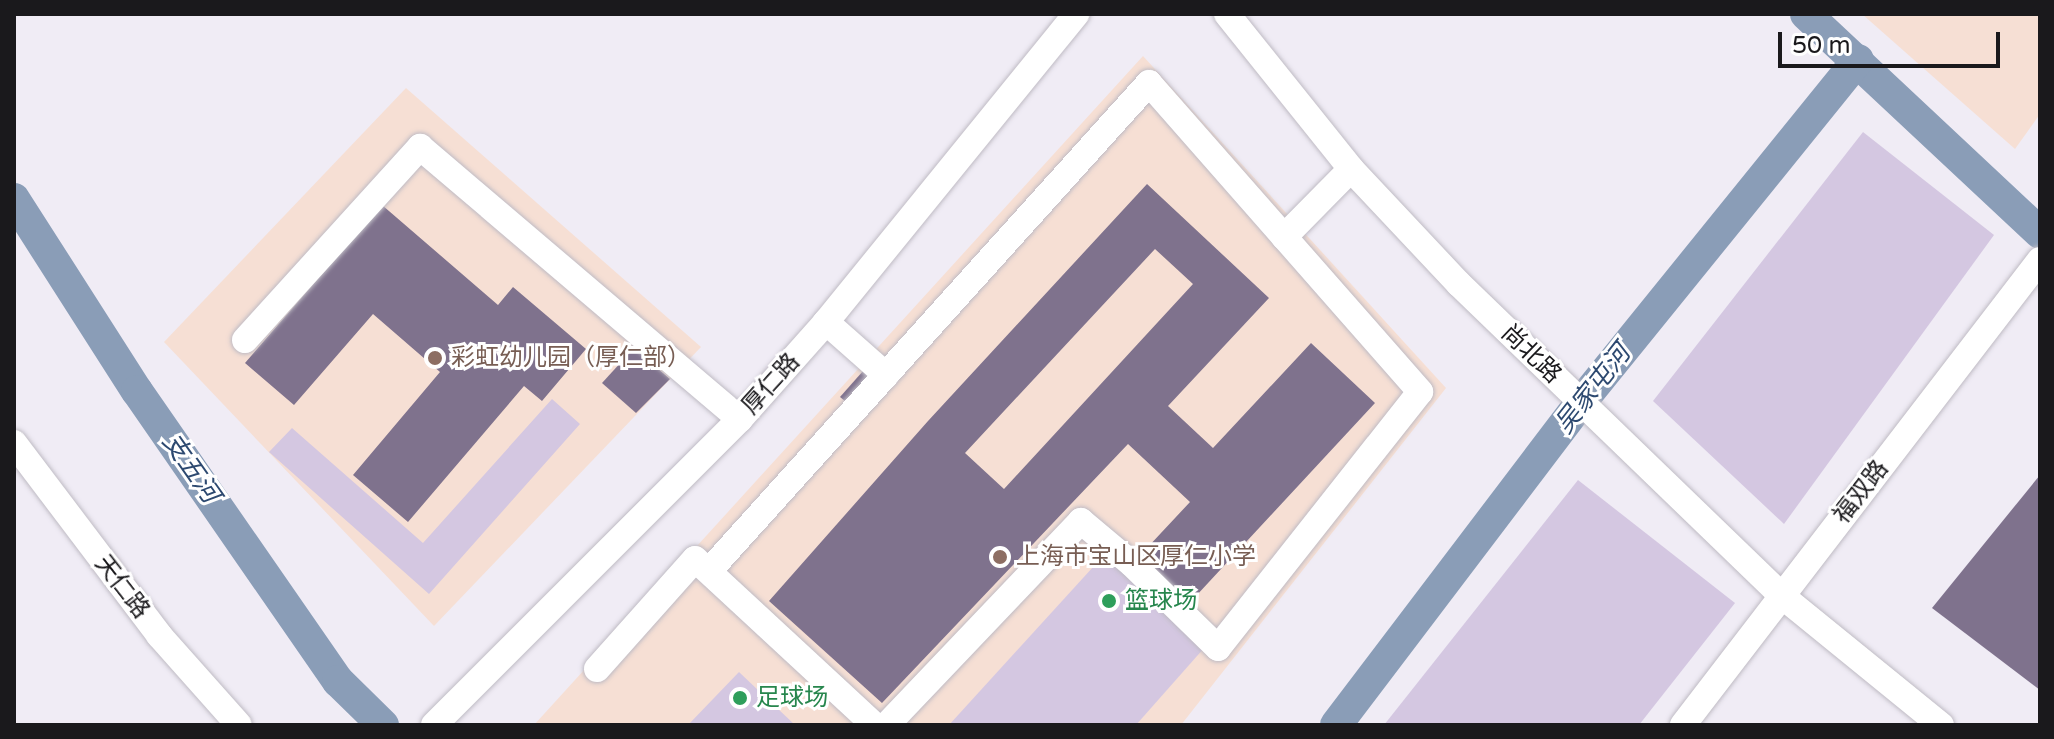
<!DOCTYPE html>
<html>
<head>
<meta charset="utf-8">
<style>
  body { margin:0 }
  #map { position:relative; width:2054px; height:739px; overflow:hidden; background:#f0ecf5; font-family:"Varela Round","Noto Sans SC",sans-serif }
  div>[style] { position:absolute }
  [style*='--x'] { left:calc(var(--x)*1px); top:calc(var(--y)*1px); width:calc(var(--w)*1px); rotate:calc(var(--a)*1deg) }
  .education>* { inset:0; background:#f6dfd4 }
  .green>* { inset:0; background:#d4c7e1 }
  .canal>* { height:32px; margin:-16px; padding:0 16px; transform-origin:16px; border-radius:16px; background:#8a9db7 }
  .building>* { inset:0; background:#7f728d }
  .roads { filter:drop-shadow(0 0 2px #bfbbc4) drop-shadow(0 0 2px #bfbbc4) }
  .street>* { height:26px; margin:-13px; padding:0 13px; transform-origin:13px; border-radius:13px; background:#fff }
  .dots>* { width:22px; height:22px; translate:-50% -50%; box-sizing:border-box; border:4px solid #fff; border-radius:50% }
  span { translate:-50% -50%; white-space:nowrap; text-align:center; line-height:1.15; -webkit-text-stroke:6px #fff; paint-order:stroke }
  .street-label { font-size:24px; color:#1a191c }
  .education-label { font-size:24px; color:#785e54 }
  .left { translate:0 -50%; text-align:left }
  .leisure-label { font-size:24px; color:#27864d }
  .water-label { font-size:26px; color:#2d4970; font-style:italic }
  .frame { position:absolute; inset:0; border:16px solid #1a191c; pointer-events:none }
  .scale { position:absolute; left:1778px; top:32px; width:222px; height:36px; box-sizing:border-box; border:4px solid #1a191c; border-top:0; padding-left:10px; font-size:24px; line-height:28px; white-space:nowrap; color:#1a191c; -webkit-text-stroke:6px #fff; paint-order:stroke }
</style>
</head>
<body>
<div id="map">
  <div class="education">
    <div style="clip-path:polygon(1862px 14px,2040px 14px,2040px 114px,2015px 149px)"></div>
    <div style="clip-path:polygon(1143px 56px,1446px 388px,1181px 725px,534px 725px)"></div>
    <div style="clip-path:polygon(406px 88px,701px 347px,434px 626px,164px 342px)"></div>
  </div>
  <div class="green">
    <div style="clip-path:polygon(1863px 132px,1994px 235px,1784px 524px,1653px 401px)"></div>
    <div style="clip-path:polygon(552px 399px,580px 424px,429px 594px,269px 452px,292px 428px,423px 543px)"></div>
    <div style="clip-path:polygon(1578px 480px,1735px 603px,1639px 725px,1384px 725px)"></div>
    <div style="clip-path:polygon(1104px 555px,1205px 647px,1136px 725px,949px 725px)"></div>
    <div style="clip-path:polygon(739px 672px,795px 725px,688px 725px)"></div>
  </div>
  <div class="canal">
    <div style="--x:1806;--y:14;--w:320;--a:43.1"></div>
    <div style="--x:14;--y:199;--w:228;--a:57.4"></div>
    <div style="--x:137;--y:391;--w:353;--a:55.3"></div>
    <div style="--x:338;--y:681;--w:63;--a:44.4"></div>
    <div style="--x:1336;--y:725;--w:405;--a:-52.8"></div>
    <div style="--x:1581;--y:402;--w:440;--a:-51"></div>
  </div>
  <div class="building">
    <div style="clip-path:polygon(evenodd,1147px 184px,1269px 298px,1168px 406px,1213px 448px,1311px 343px,1375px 403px,1183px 610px,1132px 564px,1190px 502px,1128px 444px,882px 703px,769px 601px,928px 421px,1147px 184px,1155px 249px,1193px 284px,1004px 489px,965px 453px,1155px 249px)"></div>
    <div style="clip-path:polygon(382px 205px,498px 305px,513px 287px,586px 349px,542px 401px,524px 386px,408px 522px,353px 475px,440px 372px,373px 314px,294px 405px,245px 363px)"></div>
    <div style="clip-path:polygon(634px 348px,670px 379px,636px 413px,602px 383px)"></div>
    <div style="clip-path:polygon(871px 362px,886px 375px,855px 409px,840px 397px)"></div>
    <div style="clip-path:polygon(2040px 475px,2040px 690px,1932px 608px)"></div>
  </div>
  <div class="roads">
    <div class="street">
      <div style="--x:1227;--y:14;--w:198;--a:51.3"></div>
      <div style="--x:1351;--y:169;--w:158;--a:46.8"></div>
      <div style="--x:1459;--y:284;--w:449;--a:44"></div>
      <div style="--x:1782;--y:596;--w:205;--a:39.1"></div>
      <div style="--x:1284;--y:237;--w:95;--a:-45.4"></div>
      <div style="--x:826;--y:322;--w:80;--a:41.5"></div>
      <div style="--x:245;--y:340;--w:261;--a:-47.8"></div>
      <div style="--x:420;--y:147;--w:420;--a:40.4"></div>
      <div style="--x:14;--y:443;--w:241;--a:52.9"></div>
      <div style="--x:159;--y:635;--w:120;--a:48.4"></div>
      <div style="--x:709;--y:571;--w:657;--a:-47.96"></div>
      <div style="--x:1149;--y:83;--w:411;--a:48.7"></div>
      <div style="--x:1420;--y:392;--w:326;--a:128.3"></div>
      <div style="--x:1218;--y:648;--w:120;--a:-135.7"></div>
      <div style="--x:1132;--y:564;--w:67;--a:-139.9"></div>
      <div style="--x:1081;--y:521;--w:282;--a:133.6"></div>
      <div style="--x:597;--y:669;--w:147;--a:-48.3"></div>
      <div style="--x:695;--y:559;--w:244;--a:42.8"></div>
      <div style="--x:434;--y:725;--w:433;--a:-45"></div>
      <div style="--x:740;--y:419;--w:130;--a:-48.4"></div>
      <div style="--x:826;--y:322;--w:397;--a:-50.9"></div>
      <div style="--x:1683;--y:725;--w:586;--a:-52.49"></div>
    </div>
  </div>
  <div class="dots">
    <div style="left:435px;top:358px;background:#8d6e63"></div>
    <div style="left:1000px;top:557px;background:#8d6e63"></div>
    <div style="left:1109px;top:601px;background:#2e9e5b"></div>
    <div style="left:740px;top:698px;background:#2e9e5b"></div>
  </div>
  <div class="street-label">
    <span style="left:1531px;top:354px;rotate:44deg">尚北路</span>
    <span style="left:771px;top:384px;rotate:-48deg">厚仁路</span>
    <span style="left:1861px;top:492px;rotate:-52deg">福双路</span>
    <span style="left:122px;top:587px;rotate:52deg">天仁路</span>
  </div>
  <div class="education-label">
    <span class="left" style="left:451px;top:358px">彩虹幼儿园（厚仁部）</span>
    <span class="left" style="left:1016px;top:557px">上海市宝山区厚仁小学</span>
  </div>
  <div class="leisure-label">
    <span class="left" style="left:1125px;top:601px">篮球场</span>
    <span class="left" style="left:756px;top:698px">足球场</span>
  </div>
  <div class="water-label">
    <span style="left:1593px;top:389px;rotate:-52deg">吴家屯河</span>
    <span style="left:191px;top:468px;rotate:55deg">支五河</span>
  </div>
  <div class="frame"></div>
  <div class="scale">50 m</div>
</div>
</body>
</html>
